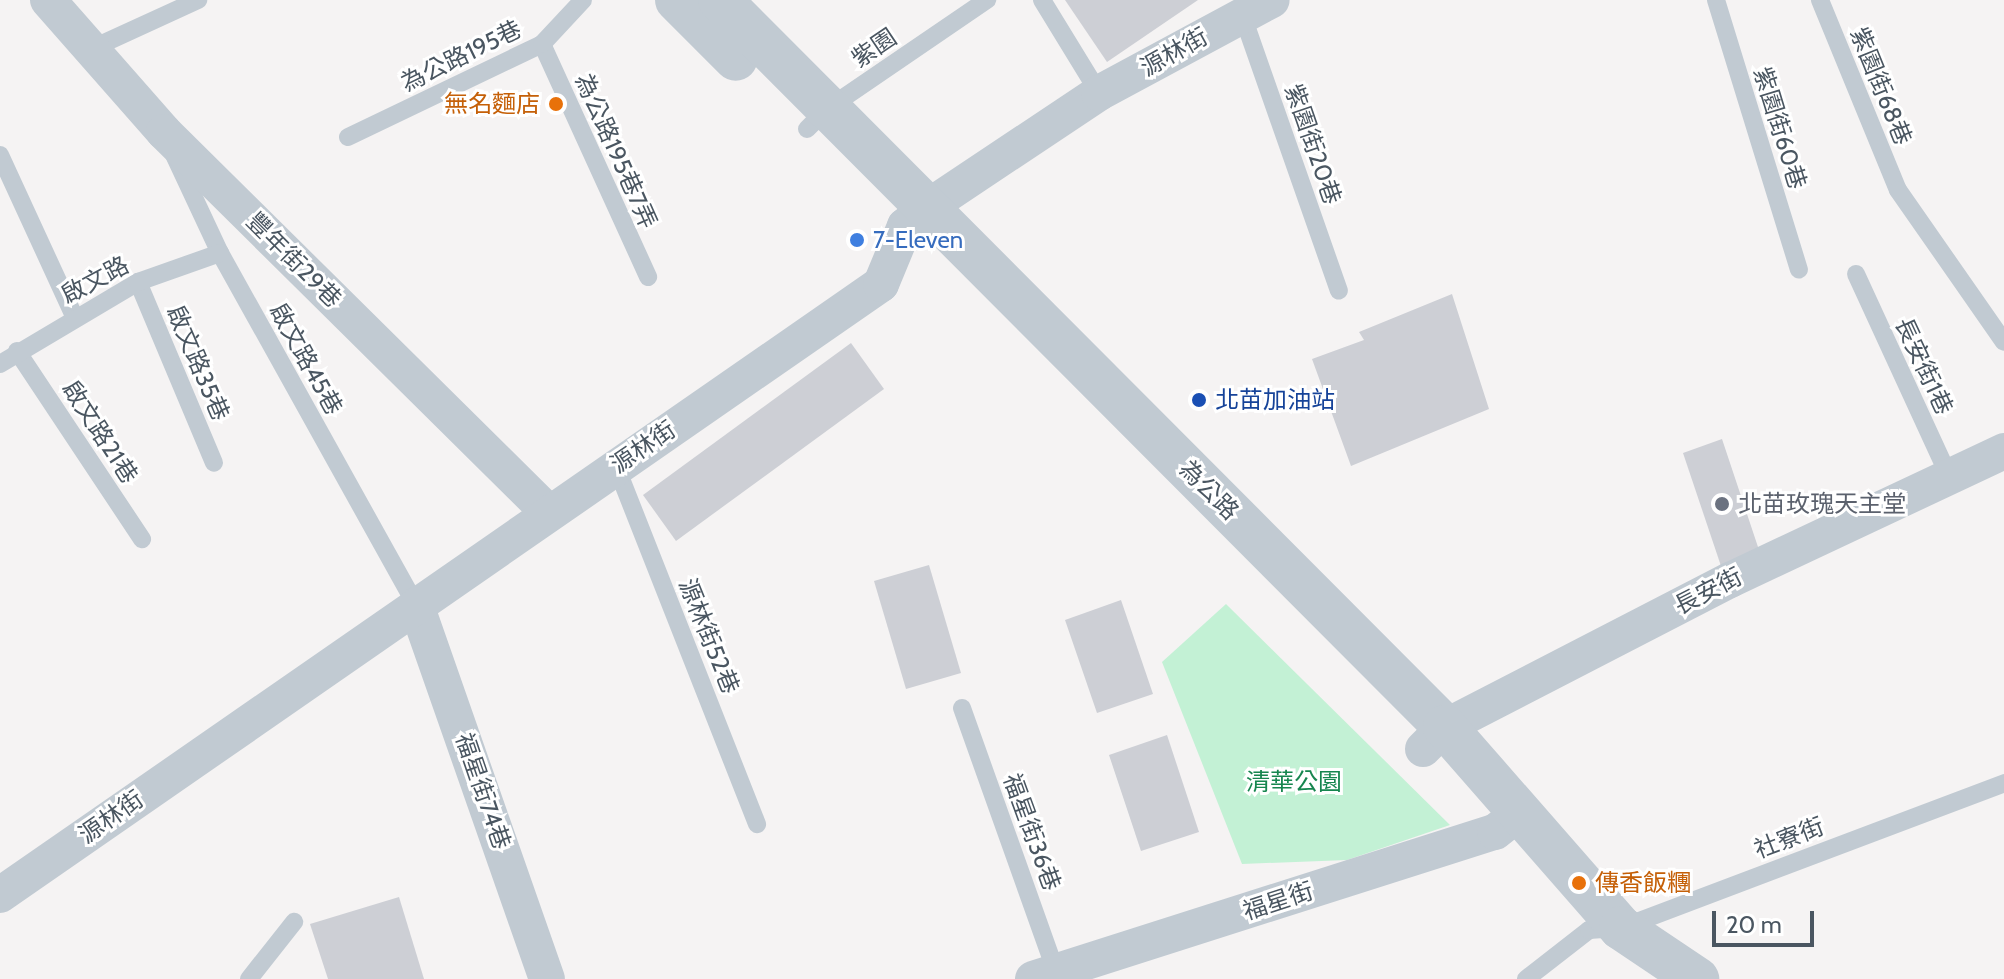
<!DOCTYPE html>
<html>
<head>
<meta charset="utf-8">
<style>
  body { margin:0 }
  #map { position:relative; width:2004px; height:979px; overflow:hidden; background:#f5f3f3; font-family:Cabin,"Noto Sans TC",sans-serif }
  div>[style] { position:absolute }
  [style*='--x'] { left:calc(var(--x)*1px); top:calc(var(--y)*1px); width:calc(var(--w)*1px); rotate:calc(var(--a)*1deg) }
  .green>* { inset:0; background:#c3f1d5 }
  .building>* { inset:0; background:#cdcfd5 }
  .service>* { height:18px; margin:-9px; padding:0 9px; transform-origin:9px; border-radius:9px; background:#c1cad2 }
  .minor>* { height:36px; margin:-18px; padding:0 18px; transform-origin:18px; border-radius:18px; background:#c1cad2 }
  .tertiary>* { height:44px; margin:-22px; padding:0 22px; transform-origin:22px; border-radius:22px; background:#c1cad2 }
  .dots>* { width:22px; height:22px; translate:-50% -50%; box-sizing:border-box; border:4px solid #fff; border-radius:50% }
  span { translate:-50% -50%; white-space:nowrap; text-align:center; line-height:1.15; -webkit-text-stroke:6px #fff; paint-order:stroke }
  .street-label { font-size:24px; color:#4a5661 }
  .food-label { font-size:24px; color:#c56008 }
  .right { translate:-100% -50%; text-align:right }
  .left { translate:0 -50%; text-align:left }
  .shop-label { font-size:24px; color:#366cbe }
  .transit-label { font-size:24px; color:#164399 }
  .worship-label { font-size:24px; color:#5b616d }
  .park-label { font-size:24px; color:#17864f }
  .scale { position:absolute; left:1712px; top:911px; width:102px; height:36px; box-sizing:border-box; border:4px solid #4a5661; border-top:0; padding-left:10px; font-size:24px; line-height:28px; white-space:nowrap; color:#4a5661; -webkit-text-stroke:6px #fff; paint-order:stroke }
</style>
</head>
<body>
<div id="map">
  <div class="green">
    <div style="clip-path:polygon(1226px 604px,1450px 825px,1347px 860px,1242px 864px,1162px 662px)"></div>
  </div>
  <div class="building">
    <div style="clip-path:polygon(1065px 0,1198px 0,1107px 62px)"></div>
    <div style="clip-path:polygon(1452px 294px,1489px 409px,1351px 466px,1312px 359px,1364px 340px,1359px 332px)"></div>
    <div style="clip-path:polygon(851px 343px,884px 389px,676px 541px,643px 495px)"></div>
    <div style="clip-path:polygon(1722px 439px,1761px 556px,1722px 569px,1683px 453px)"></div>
    <div style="clip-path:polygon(929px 565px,961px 673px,906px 689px,874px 581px)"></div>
    <div style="clip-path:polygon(1121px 600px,1153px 694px,1097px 713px,1065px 620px)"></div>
    <div style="clip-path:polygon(1167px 735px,1199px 832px,1141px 851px,1109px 755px)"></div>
    <div style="clip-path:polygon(399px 897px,424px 979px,328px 979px,310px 924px)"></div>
  </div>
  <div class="service">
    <div style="--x:1042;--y:0;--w:109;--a:58.5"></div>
    <div style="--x:1716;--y:0;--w:282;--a:72.9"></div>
    <div style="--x:1820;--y:0;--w:205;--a:67.7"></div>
    <div style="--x:1898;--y:190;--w:185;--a:55.1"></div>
    <div style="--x:1242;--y:14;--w:293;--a:70.7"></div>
    <div style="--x:542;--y:44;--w:256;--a:65.5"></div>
    <div style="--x:91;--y:49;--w:118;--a:-24.6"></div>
    <div style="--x:807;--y:129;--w:28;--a:-45"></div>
    <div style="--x:827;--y:109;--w:194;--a:-34.3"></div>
    <div style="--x:348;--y:137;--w:215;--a:-25.6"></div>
    <div style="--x:542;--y:44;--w:60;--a:-47"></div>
    <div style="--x:0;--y:155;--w:179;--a:65.3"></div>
    <div style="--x:175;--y:157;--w:106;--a:64.9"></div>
    <div style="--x:220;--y:253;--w:403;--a:60.9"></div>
    <div style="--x:1856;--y:274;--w:225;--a:65.3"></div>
    <div style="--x:138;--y:282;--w:196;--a:67.2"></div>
    <div style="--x:17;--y:351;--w:226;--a:56.4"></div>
    <div style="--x:0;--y:364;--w:161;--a:-30.7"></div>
    <div style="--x:138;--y:282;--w:87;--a:-19.5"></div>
    <div style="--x:616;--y:466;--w:385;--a:68.5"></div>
    <div style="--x:962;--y:708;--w:280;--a:70.4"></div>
    <div style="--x:249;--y:979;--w:73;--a:-51.7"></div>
    <div style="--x:1526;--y:979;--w:80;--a:-37.9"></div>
    <div style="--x:1589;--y:930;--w:32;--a:-4"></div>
    <div style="--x:1621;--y:928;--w:410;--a:-20.7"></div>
  </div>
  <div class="minor">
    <div style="--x:48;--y:0;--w:176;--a:48.7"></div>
    <div style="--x:164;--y:132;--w:540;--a:44.7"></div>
    <div style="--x:416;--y:605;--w:396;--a:70.7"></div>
    <div style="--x:1423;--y:749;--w:31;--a:-45"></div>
    <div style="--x:1445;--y:727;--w:321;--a:-27.3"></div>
    <div style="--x:1730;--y:580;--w:303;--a:-25.2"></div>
    <div style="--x:0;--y:895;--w:1072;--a:-34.74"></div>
    <div style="--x:881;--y:284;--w:63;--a:-67.5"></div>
    <div style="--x:905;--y:226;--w:30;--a:-40"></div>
    <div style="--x:928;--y:207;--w:206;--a:-33.7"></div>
    <div style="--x:1099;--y:93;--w:196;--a:-28.3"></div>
    <div style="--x:1033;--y:979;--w:485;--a:-17.7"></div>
    <div style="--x:1495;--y:832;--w:29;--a:-38"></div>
  </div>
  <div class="tertiary">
    <div style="--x:677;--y:0;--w:83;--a:45"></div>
    <div style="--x:720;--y:0;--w:1027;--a:45.08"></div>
    <div style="--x:1445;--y:727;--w:267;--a:48.8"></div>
    <div style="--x:1621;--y:928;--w:92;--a:33.9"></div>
  </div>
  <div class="dots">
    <div style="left:556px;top:104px;background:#e8710a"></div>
    <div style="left:857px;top:240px;background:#3f7fe0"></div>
    <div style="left:1199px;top:400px;background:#1a4fb4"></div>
    <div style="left:1722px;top:504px;background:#6b7280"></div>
    <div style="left:1579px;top:883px;background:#e8710a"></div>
  </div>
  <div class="street-label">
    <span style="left:874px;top:48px;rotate:-34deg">紫園</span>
    <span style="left:1174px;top:52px;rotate:-29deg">源林街</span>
    <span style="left:461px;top:56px;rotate:-26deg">為公路195巷</span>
    <span style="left:1881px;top:86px;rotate:68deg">紫園街68巷</span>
    <span style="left:1780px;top:128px;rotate:73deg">紫園街60巷</span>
    <span style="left:1313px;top:144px;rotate:71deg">紫園街20巷</span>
    <span style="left:616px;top:151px;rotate:66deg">為公路195巷7弄</span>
    <span style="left:294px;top:260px;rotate:45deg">豐年街29巷</span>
    <span style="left:95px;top:280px;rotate:-28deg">啟文路</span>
    <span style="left:306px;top:359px;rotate:61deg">啟文路45巷</span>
    <span style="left:198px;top:363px;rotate:67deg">啟文路35巷</span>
    <span style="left:1924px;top:366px;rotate:65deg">長安街1巷</span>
    <span style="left:100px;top:432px;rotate:57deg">啟文路21巷</span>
    <span style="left:643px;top:447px;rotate:-34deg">源林街</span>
    <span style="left:1209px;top:490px;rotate:45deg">為公路</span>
    <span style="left:1708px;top:591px;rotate:-27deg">長安街</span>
    <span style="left:709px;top:636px;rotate:68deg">源林街52巷</span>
    <span style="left:483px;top:791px;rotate:71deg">福星街74巷</span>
    <span style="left:111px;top:817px;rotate:-35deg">源林街</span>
    <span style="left:1032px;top:832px;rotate:70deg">福星街36巷</span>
    <span style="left:1789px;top:838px;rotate:-21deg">社寮街</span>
    <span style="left:1278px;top:901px;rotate:-18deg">福星街</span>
  </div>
  <div class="food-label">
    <span class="right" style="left:540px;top:104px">無名麵店</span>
    <span class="left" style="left:1595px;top:883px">傳香飯糰</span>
  </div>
  <div class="shop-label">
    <span class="left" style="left:873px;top:240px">7-Eleven</span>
  </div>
  <div class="transit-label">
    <span class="left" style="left:1215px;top:400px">北苗加油站</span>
  </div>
  <div class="worship-label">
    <span class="left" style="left:1738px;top:504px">北苗玫瑰天主堂</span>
  </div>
  <div class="park-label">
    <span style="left:1294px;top:782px">清華公園</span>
  </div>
  <div class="scale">20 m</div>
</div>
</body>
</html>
